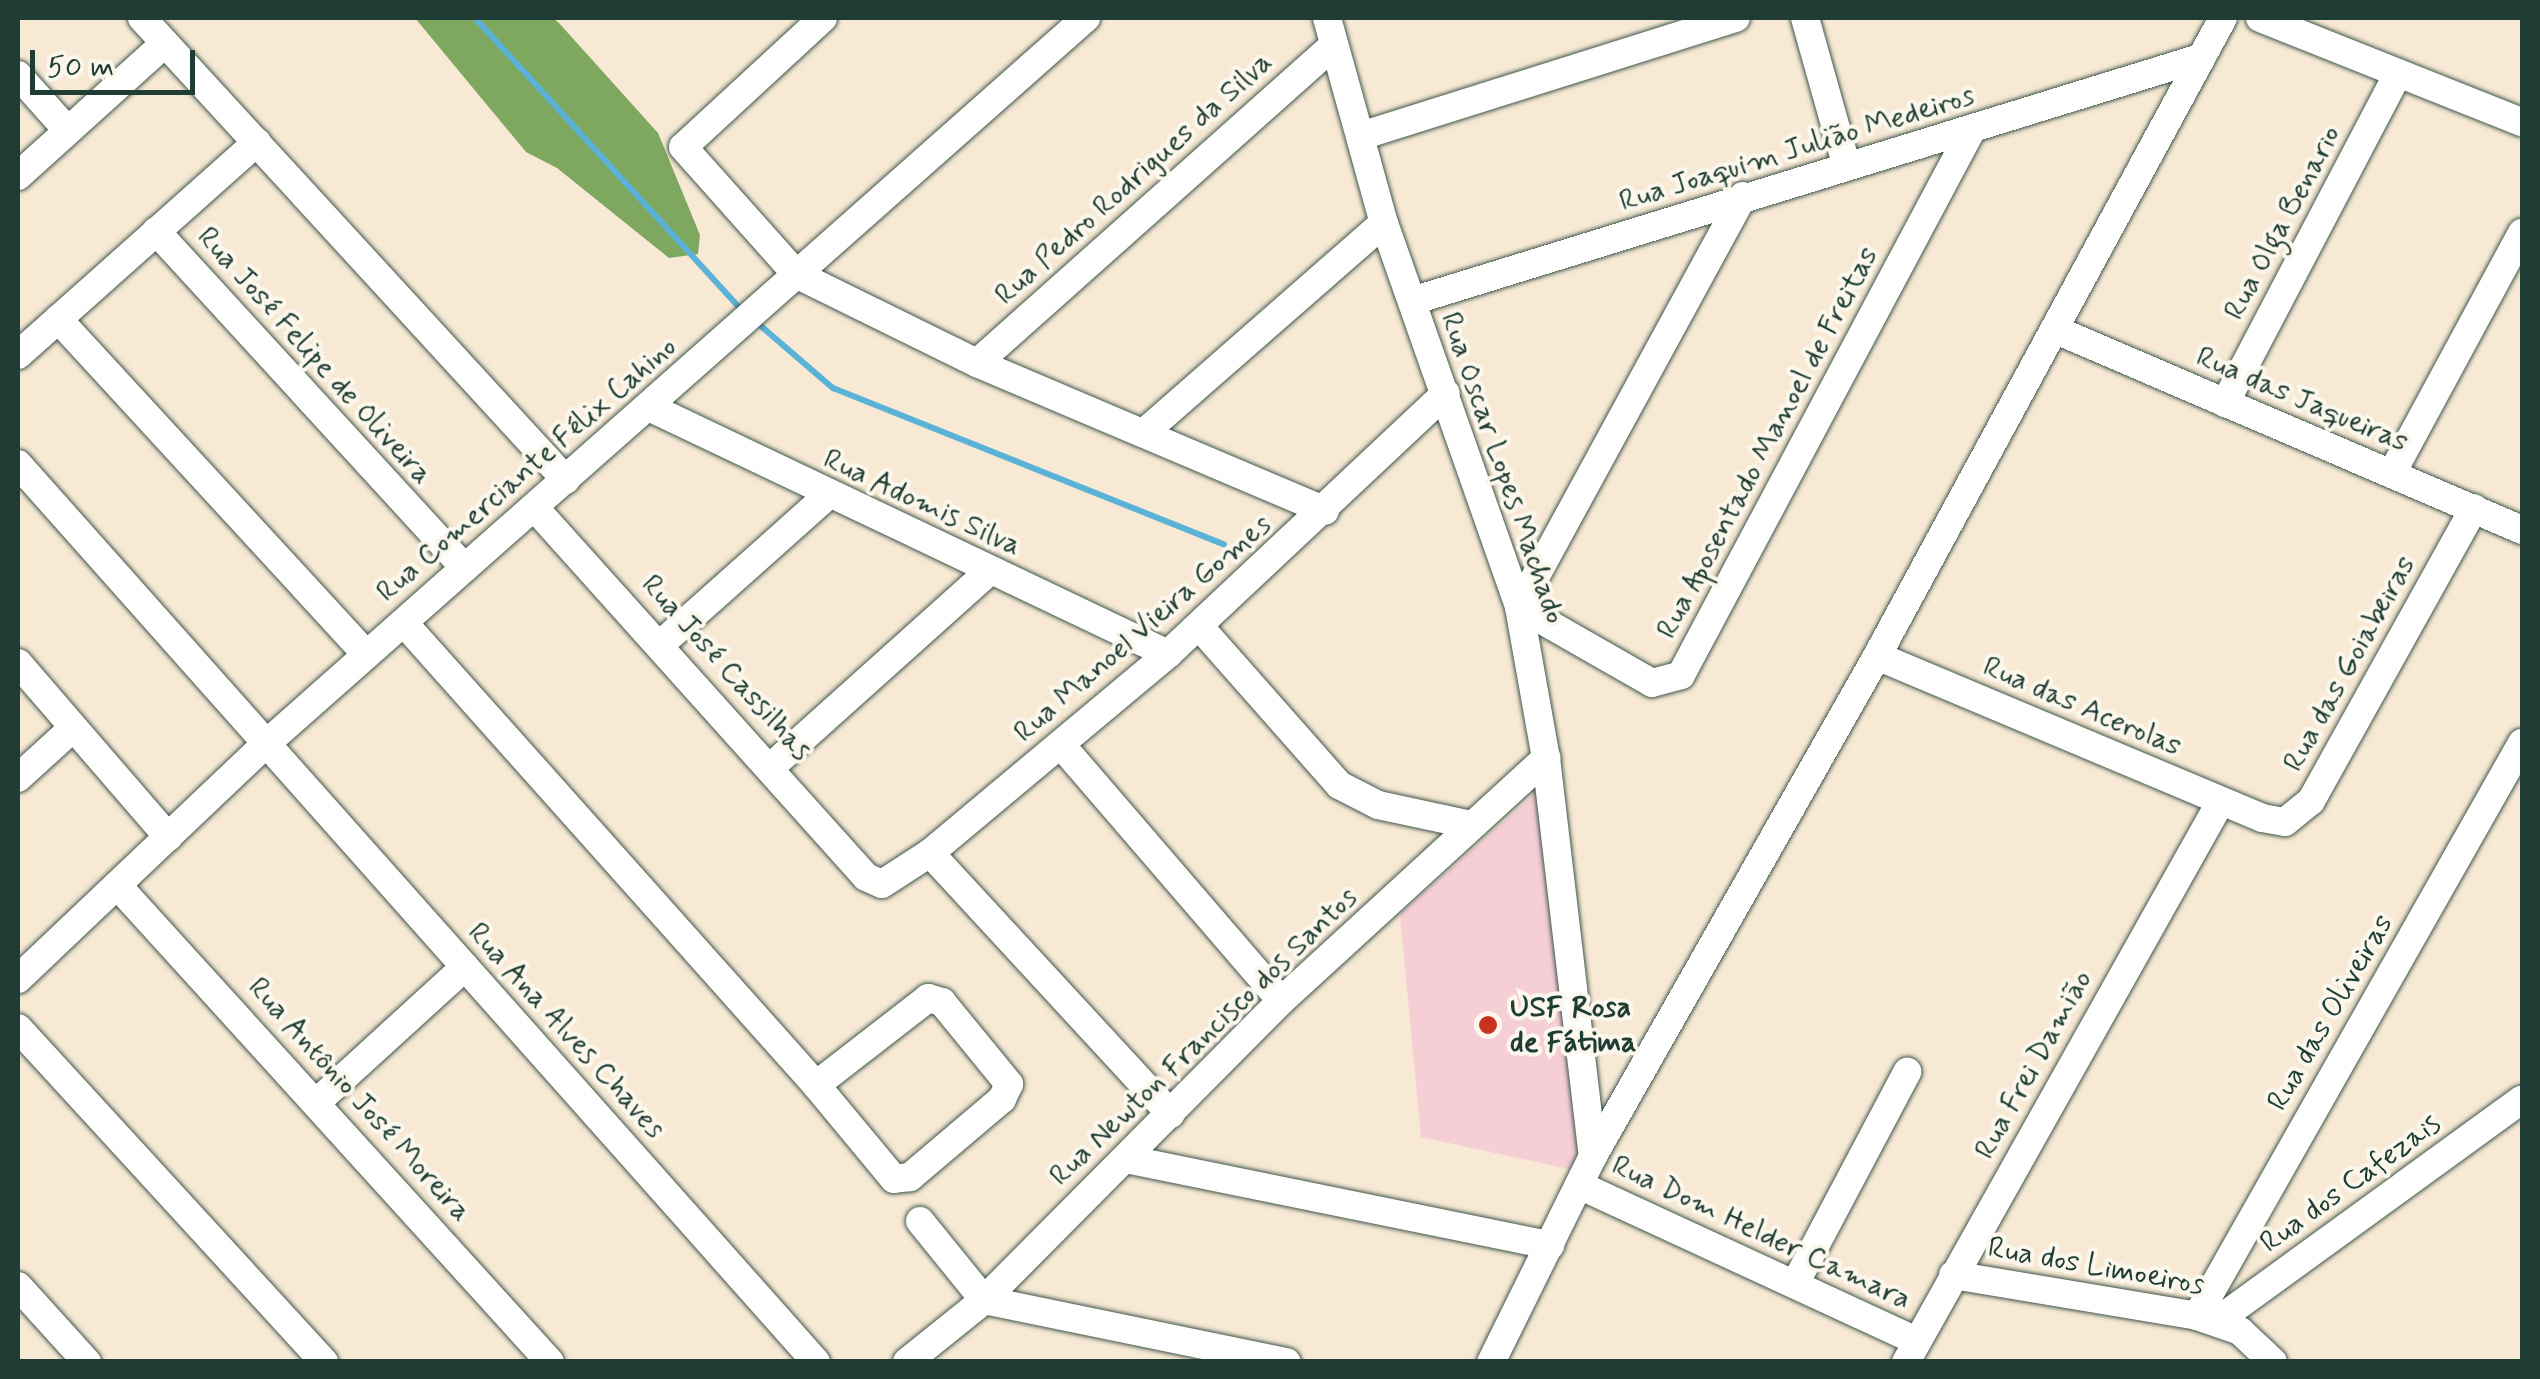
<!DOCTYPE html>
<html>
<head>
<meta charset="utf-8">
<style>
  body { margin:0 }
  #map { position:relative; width:2540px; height:1379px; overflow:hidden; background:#f7e9d4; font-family:Mynerve,sans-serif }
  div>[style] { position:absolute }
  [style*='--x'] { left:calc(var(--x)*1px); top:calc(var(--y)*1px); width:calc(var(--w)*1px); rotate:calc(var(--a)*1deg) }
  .built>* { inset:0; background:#f6cfd6 }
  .forest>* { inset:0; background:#7ea860 }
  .stream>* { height:6px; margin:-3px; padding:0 3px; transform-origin:3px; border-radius:3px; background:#5ab2d7 }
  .roads { filter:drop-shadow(0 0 2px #3f574c) drop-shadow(0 0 2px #3f574c) }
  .minor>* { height:28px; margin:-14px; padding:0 14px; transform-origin:14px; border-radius:14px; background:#fff }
  .dots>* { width:28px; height:28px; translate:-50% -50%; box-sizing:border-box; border:5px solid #fbf7ec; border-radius:50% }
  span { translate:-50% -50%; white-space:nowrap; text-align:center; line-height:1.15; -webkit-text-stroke:8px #fbf7ec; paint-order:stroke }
  .street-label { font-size:30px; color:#1f3d34 }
  .poi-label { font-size:30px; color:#1f3d34; font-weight:700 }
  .left { translate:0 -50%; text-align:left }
  .frame { position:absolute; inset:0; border:20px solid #1f3d34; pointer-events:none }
  .scale { position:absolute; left:30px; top:50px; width:165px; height:45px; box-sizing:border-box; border:5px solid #1f3d34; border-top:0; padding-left:12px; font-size:30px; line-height:35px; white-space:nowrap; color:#1f3d34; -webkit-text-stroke:8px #fbf7ec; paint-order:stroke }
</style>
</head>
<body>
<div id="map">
  <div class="built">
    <div style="clip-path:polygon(1539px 790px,1583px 1172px,1421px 1137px,1400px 914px)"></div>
  </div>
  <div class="forest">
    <div style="clip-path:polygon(415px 18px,553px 18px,559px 23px,658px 133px,700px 235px,698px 254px,669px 258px,557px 168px,526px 152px)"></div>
  </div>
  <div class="stream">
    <div style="--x:475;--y:18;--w:396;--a:47.6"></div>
    <div style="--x:755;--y:321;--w:103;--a:40.7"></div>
    <div style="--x:833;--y:388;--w:421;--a:21.8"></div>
  </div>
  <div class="roads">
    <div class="minor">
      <div style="--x:142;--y:18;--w:627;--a:47.46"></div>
      <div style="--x:823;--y:18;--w:190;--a:137.3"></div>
      <div style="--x:683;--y:147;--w:170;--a:48.3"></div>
      <div style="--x:796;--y:274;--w:202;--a:26.2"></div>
      <div style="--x:977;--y:363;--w:378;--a:23"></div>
      <div style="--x:1327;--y:18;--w:213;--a:74.5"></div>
      <div style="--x:1384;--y:223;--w:407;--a:70.6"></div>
      <div style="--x:1519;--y:607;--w:153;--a:79.9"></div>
      <div style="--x:1546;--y:758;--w:401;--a:83.3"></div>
      <div style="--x:1593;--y:1156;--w:230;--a:116.3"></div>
      <div style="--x:1805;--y:18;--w:152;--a:74.3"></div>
      <div style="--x:2260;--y:18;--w:282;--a:21.7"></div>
      <div style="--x:18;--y:75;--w:75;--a:48.2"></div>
      <div style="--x:1361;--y:136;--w:393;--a:-17.5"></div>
      <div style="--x:18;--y:176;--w:198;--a:-42.1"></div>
      <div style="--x:1743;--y:196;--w:468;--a:118.6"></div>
      <div style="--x:1519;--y:607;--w:153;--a:29.7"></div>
      <div style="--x:1652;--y:683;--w:30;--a:-15"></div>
      <div style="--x:1681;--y:675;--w:616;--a:-61.94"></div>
      <div style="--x:156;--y:231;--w:457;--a:47.5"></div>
      <div style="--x:1412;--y:301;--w:825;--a:-17.14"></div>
      <div style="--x:58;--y:319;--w:456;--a:47.4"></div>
      <div style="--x:2056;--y:330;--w:507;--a:23.23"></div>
      <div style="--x:18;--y:355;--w:320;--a:-41.7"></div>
      <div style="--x:977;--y:363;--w:478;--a:-41.7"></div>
      <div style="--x:2225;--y:403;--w:372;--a:-62.3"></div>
      <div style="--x:649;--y:407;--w:575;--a:25.45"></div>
      <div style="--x:1146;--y:431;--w:316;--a:-41.2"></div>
      <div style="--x:18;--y:464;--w:1201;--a:48.37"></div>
      <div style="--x:2392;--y:473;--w:273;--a:-61.6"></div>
      <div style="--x:534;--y:507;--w:497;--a:48.1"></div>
      <div style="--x:866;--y:877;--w:17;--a:24"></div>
      <div style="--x:882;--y:884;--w:57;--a:-32.9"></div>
      <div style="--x:930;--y:853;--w:310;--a:-39.9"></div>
      <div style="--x:1168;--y:654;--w:381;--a:-43.2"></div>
      <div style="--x:404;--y:623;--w:619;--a:48.27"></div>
      <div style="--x:1199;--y:626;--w:212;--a:48.6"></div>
      <div style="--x:1339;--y:785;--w:44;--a:27.1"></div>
      <div style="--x:1378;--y:805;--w:95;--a:12.1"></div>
      <div style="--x:662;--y:643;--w:222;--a:-41.7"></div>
      <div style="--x:1877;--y:656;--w:418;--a:22.8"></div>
      <div style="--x:2262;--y:818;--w:23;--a:10"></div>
      <div style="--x:2285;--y:822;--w:33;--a:-39"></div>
      <div style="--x:2311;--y:801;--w:335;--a:-60.9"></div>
      <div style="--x:18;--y:663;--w:230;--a:49.2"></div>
      <div style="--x:1062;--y:746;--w:336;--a:49.3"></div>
      <div style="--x:772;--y:766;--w:292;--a:-41.9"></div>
      <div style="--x:18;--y:778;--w:74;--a:-42.3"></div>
      <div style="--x:930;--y:853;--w:355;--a:47.3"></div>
      <div style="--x:117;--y:885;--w:644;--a:47.77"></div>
      <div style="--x:18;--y:979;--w:343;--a:-43.5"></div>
      <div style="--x:267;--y:743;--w:1094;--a:-41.52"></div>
      <div style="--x:928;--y:998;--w:15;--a:16"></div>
      <div style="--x:942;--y:1002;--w:106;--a:50.7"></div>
      <div style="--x:1009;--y:1084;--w:17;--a:115"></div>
      <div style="--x:1002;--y:1099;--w:121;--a:139.7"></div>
      <div style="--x:910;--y:1177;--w:16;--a:173"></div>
      <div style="--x:894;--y:1179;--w:122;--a:-129.7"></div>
      <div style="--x:816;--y:1085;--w:142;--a:-37.8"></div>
      <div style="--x:18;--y:1028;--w:453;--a:47.5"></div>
      <div style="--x:318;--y:1101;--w:199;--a:-42.4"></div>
      <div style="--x:1593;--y:1156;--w:575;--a:-60.4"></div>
      <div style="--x:1877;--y:656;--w:726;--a:-61.53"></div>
      <div style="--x:1126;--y:1159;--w:433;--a:11.5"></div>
      <div style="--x:1579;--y:1185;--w:371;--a:24.8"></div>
      <div style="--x:920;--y:1221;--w:102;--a:51"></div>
      <div style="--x:984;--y:1300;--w:309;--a:11.6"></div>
      <div style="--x:1953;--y:1275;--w:247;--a:9.5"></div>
      <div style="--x:2197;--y:1316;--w:46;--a:19.2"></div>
      <div style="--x:2240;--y:1331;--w:45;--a:43.2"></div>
      <div style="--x:1796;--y:1282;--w:238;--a:-62.1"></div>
      <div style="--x:18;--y:1286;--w:103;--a:47.8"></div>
      <div style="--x:2197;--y:1316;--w:659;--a:-60.44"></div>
      <div style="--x:2217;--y:1321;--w:377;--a:-36"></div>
      <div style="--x:907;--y:1362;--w:99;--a:-38.8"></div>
      <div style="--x:984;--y:1300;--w:421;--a:-45.2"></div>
      <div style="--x:1281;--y:1001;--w:360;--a:-42.5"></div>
      <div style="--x:1906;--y:1362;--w:643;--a:-60.69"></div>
    </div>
  </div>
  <div class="dots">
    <div style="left:1488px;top:1025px;background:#c8321e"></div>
  </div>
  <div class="street-label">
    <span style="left:1797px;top:149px;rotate:-17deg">Rua Joaquim Julião Medeiros</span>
    <span style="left:1134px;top:179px;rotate:-42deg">Rua Pedro Rodrigues da Silva</span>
    <span style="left:2283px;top:223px;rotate:-62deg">Rua Olga Benario</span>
    <span style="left:314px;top:356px;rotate:48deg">Rua José Felipe de Oliveira</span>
    <span style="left:2302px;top:400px;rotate:23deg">Rua das Jaqueiras</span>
    <span style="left:1768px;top:443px;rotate:-62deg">Rua Aposentado Manoel de Freitas</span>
    <span style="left:1502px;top:468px;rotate:71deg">Rua Oscar Lopes Machado</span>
    <span style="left:527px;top:470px;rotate:-41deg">Rua Comerciante Félix Cahino</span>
    <span style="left:922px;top:503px;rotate:25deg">Rua Adomis Silva</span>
    <span style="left:1143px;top:629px;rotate:-41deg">Rua Manoel Vieira Gomes</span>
    <span style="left:2350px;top:664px;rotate:-61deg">Rua das Goiabeiras</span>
    <span style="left:726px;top:668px;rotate:48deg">Rua José Cassilhas</span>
    <span style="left:2082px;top:707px;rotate:23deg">Rua das Acerolas</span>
    <span style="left:2331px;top:1013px;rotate:-60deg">Rua das Oliveiras</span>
    <span style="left:566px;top:1031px;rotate:48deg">Rua Ana Alves Chaves</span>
    <span style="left:1204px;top:1037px;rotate:-44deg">Rua Newton Francisco dos Santos</span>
    <span style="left:2034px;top:1065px;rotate:-61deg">Rua Frei Damião</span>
    <span style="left:359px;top:1100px;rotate:48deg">Rua Antônio José Moreira</span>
    <span style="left:2351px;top:1184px;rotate:-36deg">Rua dos Cafezais</span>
    <span style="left:1761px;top:1233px;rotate:25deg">Rua Dom Helder Camara</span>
    <span style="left:2096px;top:1267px;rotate:10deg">Rua dos Limoeiros</span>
  </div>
  <div class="poi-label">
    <span class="left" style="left:1510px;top:1025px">USF Rosa<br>de Fátima</span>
  </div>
  <div class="frame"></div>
  <div class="scale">50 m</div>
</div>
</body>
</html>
